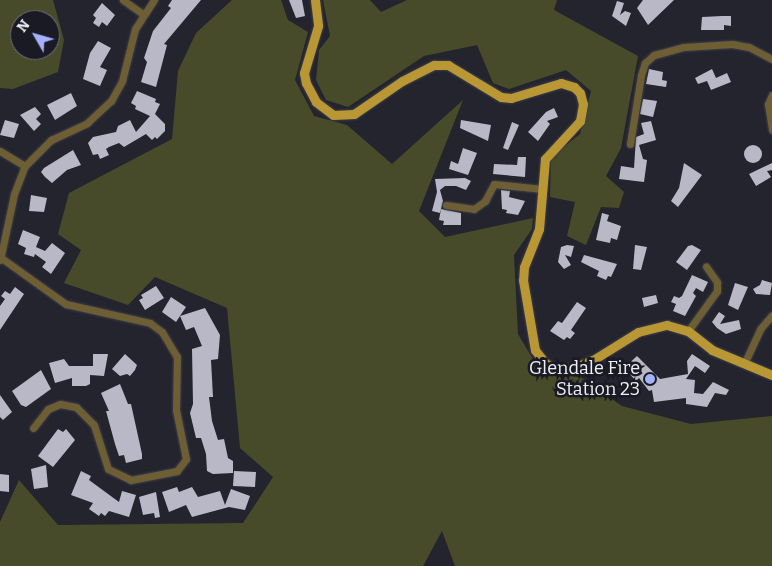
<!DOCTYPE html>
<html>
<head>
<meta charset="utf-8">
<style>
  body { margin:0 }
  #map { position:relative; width:772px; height:566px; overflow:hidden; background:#23242e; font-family:Bitter,serif }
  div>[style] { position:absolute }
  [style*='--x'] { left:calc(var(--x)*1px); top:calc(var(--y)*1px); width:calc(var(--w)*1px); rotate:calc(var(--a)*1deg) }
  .green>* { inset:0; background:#484b2a }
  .building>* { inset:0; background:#b8b8c7 }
  .round { border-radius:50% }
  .roads { filter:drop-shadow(0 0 1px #40404a) drop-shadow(0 0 1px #40404a) }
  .minor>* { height:7px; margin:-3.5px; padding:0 3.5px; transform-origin:3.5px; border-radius:3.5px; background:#6e5e34 }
  .major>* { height:9px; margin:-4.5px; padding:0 4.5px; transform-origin:4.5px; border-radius:4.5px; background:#b89734 }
  .dots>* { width:14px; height:14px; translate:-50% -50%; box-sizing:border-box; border:2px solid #1a1a25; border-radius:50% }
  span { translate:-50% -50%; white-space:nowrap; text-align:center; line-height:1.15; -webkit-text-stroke:5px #1a1a25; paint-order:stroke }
  .poi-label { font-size:18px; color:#efeff7 }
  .right { translate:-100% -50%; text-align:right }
  .north { position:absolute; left:10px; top:10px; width:50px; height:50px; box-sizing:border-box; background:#1a1a25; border:1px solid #6f6f79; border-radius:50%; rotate:308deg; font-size:14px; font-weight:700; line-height:20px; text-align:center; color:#efeff7 }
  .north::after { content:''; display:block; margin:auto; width:18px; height:22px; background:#a6b1fc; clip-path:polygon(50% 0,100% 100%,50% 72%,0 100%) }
</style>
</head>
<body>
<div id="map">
  <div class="green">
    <div style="clip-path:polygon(evenodd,0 0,53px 0,64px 40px,58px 72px,13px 89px,0 88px,0 0,20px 20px,50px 20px,50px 50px,20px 50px,20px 20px)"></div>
    <div style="clip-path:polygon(232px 0,281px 0,288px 20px,308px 32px,295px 80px,314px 116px,347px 125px,392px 164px,463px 100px,419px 211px,445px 237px,533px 218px,532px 229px,514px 255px,518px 334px,540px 371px,580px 377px,622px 406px,691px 424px,772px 416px,772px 566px,455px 566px,442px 531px,423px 566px,0 566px,0 522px,19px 480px,58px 525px,243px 523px,273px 477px,240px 448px,227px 308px,155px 277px,128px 305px,64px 283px,81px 250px,58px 234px,69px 193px,172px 139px,178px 71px,196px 33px)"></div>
    <div style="clip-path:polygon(323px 0,370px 0,381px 12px,407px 0,557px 0,554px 10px,638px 56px,621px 148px,606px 176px,624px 192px,619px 208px,601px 207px,586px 245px,567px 236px,575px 202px,550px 197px,551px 157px,580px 134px,591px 91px,566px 70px,509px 89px,493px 83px,477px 45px,424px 56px,348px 107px,326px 100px,316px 80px,319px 50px,330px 36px)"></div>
  </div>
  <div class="building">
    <div style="clip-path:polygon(172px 0,201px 0,164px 44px,167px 45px,156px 87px,141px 82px,147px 62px,144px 58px,153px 31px,171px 8px,168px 6px)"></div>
    <div style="clip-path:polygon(289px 0,302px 0,305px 16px,296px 18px)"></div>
    <div style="clip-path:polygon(643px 0,674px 0,648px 25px,637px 8px)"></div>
    <div style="clip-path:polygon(617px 1px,624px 3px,620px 15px,625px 11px,631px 13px,626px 26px,612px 16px)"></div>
    <div style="clip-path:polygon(102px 3px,115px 15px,107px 26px,102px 22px,99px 27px,93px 23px,96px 18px,93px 15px)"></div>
    <div style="clip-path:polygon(722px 16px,731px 16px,731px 26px,724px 25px,724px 30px,701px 30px,702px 17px)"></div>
    <div style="clip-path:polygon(98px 41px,111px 48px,100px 67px,107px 70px,100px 86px,83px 79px,90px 53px)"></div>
    <div style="clip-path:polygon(649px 69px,663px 72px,662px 80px,667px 81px,666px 87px,646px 84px)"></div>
    <div style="clip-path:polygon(712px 69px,716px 78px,727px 73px,731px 82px,711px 90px,707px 81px,698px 84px,695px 78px)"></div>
    <div style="clip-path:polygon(137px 91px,156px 99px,155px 102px,160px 104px,155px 114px,165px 124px,165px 131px,157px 139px,155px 137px,152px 140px,146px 134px,124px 147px,119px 143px,109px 147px,106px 149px,109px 155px,100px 159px,98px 154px,93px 155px,88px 143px,93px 137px,116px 132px,118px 126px,130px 120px,136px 132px,150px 116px,135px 109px,136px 106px,131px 103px)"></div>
    <div style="clip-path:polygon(71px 93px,77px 106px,55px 120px,47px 105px)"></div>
    <div style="clip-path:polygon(643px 99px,657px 101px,653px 117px,640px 114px)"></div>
    <div style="clip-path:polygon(35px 107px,41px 114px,36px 119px,41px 124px,34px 131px,20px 115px)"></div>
    <div style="clip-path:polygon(554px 108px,558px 117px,547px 121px,550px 124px,538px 141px,528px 132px,546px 112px)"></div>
    <div style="clip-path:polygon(5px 120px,19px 124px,14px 138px,0 135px)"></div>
    <div style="clip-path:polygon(461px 120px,491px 125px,488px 141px,460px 128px)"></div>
    <div style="clip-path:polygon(651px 121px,656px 140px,639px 145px,643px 159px,647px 160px,644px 182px,619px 179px,621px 166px,634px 168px,636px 137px,644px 134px,641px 123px)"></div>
    <div style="clip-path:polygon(512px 122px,519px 125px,508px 150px,503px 148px)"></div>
    <div class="round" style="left:744px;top:145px;width:18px;height:18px"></div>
    <div style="clip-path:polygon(463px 148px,477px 153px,468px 175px,449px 169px,451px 161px,458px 164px)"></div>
    <div style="clip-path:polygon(73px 150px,81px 165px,67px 170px,52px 183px,45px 177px,41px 172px,44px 168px)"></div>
    <div style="clip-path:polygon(518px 157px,526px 157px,525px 177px,493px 174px,494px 164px,517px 165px)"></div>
    <div style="clip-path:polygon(684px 163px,702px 175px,678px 207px,671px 201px,679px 188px)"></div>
    <div style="clip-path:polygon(772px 163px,772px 170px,767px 171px,771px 177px,756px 186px,749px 174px)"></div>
    <div style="clip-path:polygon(465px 178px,471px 181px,466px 190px,456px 186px,445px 186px,440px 190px,443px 201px,440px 213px,432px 211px,437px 192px,435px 179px)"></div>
    <div style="clip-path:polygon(501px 190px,510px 191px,509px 197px,525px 201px,518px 215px,506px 213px,507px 210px,502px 209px)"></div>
    <div style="clip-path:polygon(31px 195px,47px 198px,44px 212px,29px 211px)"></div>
    <div style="clip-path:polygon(441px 209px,461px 213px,461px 225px,443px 225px,444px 221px,439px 220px)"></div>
    <div style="clip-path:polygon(602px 213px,609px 215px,607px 221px,621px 226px,617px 240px,611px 238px,610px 243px,596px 240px)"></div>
    <div style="clip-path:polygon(23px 230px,40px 237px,36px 247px,45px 251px,52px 243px,65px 253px,51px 274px,42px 267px,46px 262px,35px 254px,34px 257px,24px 254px,26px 248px,18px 244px)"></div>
    <div style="clip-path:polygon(567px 245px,574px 246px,571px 257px,565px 255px,571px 265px,564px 269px,558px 262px,561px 247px)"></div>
    <div style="clip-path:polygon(635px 245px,647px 247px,641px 270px,633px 269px)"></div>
    <div style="clip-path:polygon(692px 245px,701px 250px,687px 270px,676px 262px,688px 246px)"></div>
    <div style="clip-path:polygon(584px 255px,617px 264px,611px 277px,608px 276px,606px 280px,597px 276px,599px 271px,581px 262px)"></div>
    <div style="clip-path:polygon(692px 275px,708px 282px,703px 292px,696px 288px,693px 293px,696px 296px,685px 316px,673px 311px,676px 304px,671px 302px,674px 296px,679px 298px,682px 296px)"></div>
    <div style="clip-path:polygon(762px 280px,772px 283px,770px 295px,756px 294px,753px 289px,760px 285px)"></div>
    <div style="clip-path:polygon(735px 283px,748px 287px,738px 310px,728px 305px)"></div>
    <div style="clip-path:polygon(156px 286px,164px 298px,145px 310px,139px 300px,143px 298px,141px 295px)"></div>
    <div style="clip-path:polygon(15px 287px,24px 294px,0 330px,0 306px,5px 299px,1px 296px,5px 291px,10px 294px)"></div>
    <div style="clip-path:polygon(656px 295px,658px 303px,644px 307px,642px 298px)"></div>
    <div style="clip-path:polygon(171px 297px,186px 307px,176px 322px,162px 312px)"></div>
    <div style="clip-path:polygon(577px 302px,586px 308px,571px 330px,575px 333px,570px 339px,567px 337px,564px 340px,550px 331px,558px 321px,562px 323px)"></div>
    <div style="clip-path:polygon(205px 308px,220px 335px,218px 359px,211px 360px,213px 397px,209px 397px,212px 421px,218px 440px,224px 439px,228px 458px,233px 461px,233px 473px,213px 474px,207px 471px,206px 454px,201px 438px,196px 438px,190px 413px,193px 404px,192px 349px,202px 346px,194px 327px,186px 330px,180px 316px)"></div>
    <div style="clip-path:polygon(719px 312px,725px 316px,720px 324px,739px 320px,741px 329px,726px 334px,717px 328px,712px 322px)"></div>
    <div style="clip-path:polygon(93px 354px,108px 354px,104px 376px,90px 375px,90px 384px,86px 386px,72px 386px,72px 378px,55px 383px,49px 363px,64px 359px,69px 366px,93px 366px)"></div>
    <div style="clip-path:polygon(125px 354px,137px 365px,135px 370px,130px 376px,127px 374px,120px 376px,112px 369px)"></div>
    <div style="clip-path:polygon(692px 354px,710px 366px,705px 373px,695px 366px,686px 379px,695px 380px,694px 393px,703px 394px,713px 382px,729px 390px,726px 395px,715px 393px,707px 407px,686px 404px,686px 398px,654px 402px,652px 390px,649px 391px,639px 378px,636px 381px,624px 368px,637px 356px,660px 379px,688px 374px,687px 361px)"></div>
    <div style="clip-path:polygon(41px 370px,51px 389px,26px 407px,21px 405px,12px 391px)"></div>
    <div style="clip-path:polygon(120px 384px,128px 404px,131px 404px,142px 454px,142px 459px,126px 463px,124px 455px,119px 456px,115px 444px,106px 411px,109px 411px,101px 393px)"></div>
    <div style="clip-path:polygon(0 395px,12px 412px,3px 420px,0 417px)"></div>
    <div style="clip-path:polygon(58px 429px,63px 432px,66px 429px,75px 440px,53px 467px,38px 456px)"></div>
    <div style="clip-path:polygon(46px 465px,48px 487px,34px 489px,31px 469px)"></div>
    <div style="clip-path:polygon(81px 471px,91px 476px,89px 480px,119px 502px,122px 491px,136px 495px,129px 517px,109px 511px,105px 516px,101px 513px,99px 516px,89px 509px,93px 503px,71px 495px)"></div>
    <div style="clip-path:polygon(234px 471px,256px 472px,255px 487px,233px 486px)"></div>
    <div style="clip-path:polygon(0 474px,9px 475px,9px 492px,0 491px)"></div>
    <div style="clip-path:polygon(177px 487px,179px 492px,192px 487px,198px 497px,220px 491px,225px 505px,231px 489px,250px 496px,245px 510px,229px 507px,192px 517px,186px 505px,169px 512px,162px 492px)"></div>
    <div style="clip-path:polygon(156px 492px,160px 517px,155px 518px,154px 513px,143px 515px,139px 497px)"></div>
  </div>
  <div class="roads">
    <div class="minor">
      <div style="--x:123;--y:0;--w:24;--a:35"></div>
      <div style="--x:772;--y:95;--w:10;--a:114"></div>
      <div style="--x:768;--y:104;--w:26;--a:81"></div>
      <div style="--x:630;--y:144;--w:70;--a:-80.9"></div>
      <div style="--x:641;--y:75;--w:13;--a:-72"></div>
      <div style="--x:645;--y:63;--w:12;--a:-42"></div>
      <div style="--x:654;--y:55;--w:31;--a:-15"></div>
      <div style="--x:684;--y:47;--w:48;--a:-3.6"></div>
      <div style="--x:732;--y:44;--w:17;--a:10"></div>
      <div style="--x:749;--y:47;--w:26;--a:28"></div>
      <div style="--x:0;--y:151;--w:29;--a:31"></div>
      <div style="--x:446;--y:205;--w:28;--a:8"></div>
      <div style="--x:474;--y:209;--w:14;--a:-36"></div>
      <div style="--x:485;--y:201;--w:19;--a:-62"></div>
      <div style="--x:494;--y:184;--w:49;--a:5.8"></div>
      <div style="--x:0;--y:257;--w:81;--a:35.5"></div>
      <div style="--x:66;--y:304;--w:86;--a:12.7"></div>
      <div style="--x:150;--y:323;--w:15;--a:37"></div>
      <div style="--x:162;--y:332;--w:29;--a:59"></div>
      <div style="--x:177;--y:357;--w:53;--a:91.1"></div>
      <div style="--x:176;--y:410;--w:50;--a:78.5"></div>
      <div style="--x:186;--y:459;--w:15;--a:127"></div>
      <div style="--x:177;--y:471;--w:47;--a:168.9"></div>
      <div style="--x:131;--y:480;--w:25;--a:-154"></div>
      <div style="--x:108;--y:469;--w:46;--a:-107.7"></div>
      <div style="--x:94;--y:425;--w:25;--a:-135"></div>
      <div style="--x:76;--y:407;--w:16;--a:-169"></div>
      <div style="--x:60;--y:404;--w:13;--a:157"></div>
      <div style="--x:48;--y:409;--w:24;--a:128"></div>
      <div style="--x:0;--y:260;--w:67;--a:-78"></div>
      <div style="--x:14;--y:194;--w:30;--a:-69"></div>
      <div style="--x:25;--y:166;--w:37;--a:-45"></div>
      <div style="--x:51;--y:140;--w:40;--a:-25"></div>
      <div style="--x:87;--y:123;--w:33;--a:-43"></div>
      <div style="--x:111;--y:101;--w:23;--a:-61"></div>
      <div style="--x:122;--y:81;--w:54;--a:-76"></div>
      <div style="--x:135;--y:29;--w:35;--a:-57"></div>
      <div style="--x:688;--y:331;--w:49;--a:-54.1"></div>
      <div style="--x:717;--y:291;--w:9;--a:-90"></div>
      <div style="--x:717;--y:282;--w:19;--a:-125"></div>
      <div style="--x:744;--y:364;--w:38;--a:-65"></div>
      <div style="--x:760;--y:329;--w:18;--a:-49"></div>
    </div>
    <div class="major">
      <div style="--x:315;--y:0;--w:26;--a:83"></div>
      <div style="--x:318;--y:26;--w:49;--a:106.6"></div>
      <div style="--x:304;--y:73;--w:10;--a:79"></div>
      <div style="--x:306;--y:83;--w:21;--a:62"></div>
      <div style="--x:316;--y:102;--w:21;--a:37"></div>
      <div style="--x:333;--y:115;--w:21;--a:-3"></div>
      <div style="--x:354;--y:114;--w:58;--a:-34.5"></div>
      <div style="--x:402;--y:81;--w:36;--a:-27"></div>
      <div style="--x:434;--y:65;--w:14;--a:0"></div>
      <div style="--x:448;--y:65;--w:62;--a:31.1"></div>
      <div style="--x:501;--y:97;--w:10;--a:6"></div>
      <div style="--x:511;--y:98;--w:52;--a:-16.7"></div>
      <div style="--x:561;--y:83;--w:14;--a:17"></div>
      <div style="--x:574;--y:87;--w:8;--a:45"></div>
      <div style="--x:580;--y:93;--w:11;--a:75"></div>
      <div style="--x:583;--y:104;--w:17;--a:100"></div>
      <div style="--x:580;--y:121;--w:52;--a:132.6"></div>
      <div style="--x:545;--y:159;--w:70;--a:94.9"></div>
      <div style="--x:539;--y:229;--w:41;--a:111.5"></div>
      <div style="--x:524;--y:267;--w:13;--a:94"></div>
      <div style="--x:523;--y:280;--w:71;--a:80.3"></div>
      <div style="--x:535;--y:350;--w:16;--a:52"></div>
      <div style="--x:545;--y:363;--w:10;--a:29"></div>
      <div style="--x:554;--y:368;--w:19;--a:0"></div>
      <div style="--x:573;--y:368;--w:22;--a:-22"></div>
      <div style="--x:593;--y:360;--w:53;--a:-31.9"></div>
      <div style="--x:638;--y:332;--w:30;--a:-14"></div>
      <div style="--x:667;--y:325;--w:22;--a:16"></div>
      <div style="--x:688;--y:331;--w:31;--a:38"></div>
      <div style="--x:712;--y:350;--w:65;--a:22.6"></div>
    </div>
  </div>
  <div class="dots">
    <div style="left:650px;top:379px;background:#a6b1fc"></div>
  </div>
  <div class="poi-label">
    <span class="right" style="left:640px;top:379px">Glendale Fire<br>Station 23</span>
  </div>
  <div class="north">N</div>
</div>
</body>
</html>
